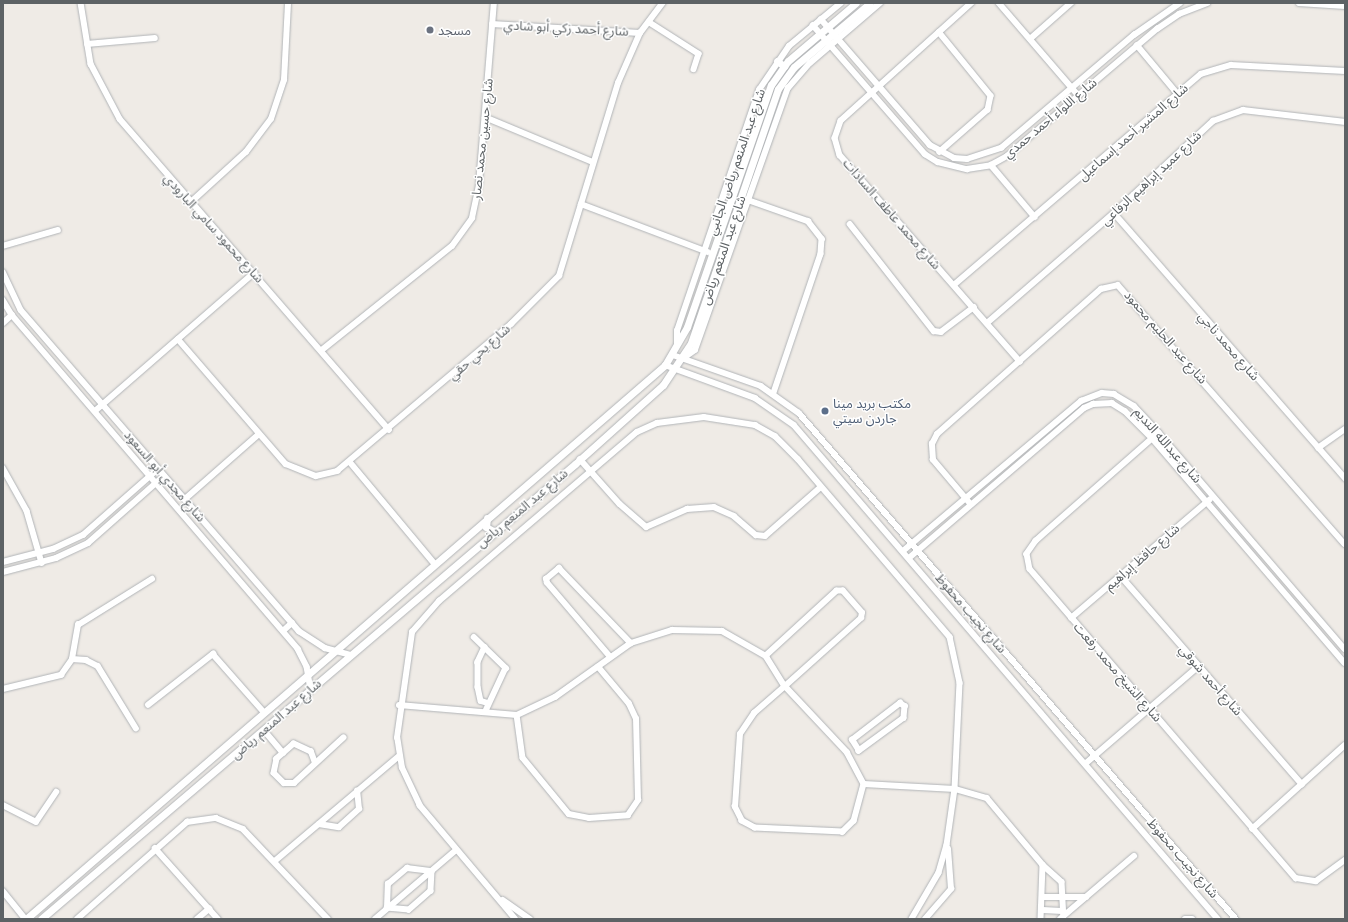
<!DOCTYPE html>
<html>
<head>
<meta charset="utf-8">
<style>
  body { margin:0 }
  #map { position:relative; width:1348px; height:922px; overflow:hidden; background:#efebe6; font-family:"Golos Text","Noto Sans Arabic",sans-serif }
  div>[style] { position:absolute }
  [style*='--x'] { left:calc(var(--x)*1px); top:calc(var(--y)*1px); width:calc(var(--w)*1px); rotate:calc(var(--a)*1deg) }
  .roads { filter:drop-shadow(0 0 1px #b1b4b7) drop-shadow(0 0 1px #b1b4b7) }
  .minor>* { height:5.5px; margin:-2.75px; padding:0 2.75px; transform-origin:2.75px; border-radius:2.75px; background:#fff }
  .tertiary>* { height:7px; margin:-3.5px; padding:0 3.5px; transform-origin:3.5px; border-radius:3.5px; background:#fff }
  .dots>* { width:11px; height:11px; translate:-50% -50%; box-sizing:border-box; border:2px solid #fff; border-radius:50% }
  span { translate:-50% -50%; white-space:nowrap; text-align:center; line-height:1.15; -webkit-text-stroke:3px #fff; paint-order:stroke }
  .street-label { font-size:13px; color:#5d6265 }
  .worship-label { font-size:13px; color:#5b616d }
  .left { translate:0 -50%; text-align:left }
  .service-label { font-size:13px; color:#4e5e75 }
  .frame { position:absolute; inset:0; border:4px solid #5d6265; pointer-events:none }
</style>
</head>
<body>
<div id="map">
  <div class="roads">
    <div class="minor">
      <div style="--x:81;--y:3;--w:62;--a:80.7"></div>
      <div style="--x:91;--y:64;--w:62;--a:62.2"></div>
      <div style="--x:120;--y:119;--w:411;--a:49.1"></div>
      <div style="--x:972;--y:3;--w:176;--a:138"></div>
      <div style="--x:841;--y:121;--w:18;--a:109"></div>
      <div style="--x:835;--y:138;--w:18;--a:74"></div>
      <div style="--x:840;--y:155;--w:274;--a:48.9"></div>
      <div style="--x:999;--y:3;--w:121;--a:49.3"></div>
      <div style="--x:1299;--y:3;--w:46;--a:3.7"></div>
      <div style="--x:821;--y:19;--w:167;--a:49.1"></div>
      <div style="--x:930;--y:145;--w:27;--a:28"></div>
      <div style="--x:954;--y:158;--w:13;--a:4"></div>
      <div style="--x:967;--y:159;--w:36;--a:-18"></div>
      <div style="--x:1001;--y:148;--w:175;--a:-40.4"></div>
      <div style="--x:1134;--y:35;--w:56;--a:-34.8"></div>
      <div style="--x:649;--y:22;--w:59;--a:32.6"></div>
      <div style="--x:699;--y:54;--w:16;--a:108"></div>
      <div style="--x:492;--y:24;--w:148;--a:3.5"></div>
      <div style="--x:813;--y:25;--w:171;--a:49"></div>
      <div style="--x:925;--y:154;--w:15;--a:32"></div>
      <div style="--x:938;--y:162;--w:30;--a:14"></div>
      <div style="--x:967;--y:169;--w:24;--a:-9"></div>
      <div style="--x:991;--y:165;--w:18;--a:-29"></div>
      <div style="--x:1007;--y:156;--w:197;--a:-40.3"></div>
      <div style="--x:1157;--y:29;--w:27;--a:-34"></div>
      <div style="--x:1179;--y:14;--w:30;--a:-21"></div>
      <div style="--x:939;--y:32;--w:82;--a:50.9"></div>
      <div style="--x:991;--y:96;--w:14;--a:102"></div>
      <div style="--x:988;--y:110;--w:64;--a:138.8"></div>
      <div style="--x:1030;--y:39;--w:55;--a:-41.3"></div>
      <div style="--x:87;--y:44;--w:68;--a:-5"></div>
      <div style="--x:1137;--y:45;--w:62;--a:50.2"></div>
      <div style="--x:485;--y:117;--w:117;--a:22.6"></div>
      <div style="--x:991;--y:165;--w:68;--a:49.8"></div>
      <div style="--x:748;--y:200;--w:64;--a:19.3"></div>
      <div style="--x:808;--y:221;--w:23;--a:52"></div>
      <div style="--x:822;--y:239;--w:15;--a:94"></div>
      <div style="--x:821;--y:254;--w:147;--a:108.7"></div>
      <div style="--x:191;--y:202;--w:74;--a:-42.3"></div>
      <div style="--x:246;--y:152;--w:41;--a:-52.9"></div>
      <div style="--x:271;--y:119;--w:41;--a:-71.6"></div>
      <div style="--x:284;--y:80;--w:77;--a:-87"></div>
      <div style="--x:581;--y:204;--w:136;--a:20.7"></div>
      <div style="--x:1114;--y:213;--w:352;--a:48.9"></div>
      <div style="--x:850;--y:224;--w:136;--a:51.9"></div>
      <div style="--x:934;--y:331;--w:7;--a:8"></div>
      <div style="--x:941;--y:332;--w:41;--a:-37.1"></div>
      <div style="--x:3;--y:246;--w:57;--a:-16.2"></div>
      <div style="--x:3;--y:272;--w:42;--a:64.7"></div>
      <div style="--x:21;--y:310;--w:425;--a:49.1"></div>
      <div style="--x:299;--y:631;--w:31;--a:33"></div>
      <div style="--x:325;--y:648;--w:27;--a:15"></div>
      <div style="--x:955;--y:284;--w:323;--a:-40.5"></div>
      <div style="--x:1201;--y:74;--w:31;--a:-17"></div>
      <div style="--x:1231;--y:65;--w:114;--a:3"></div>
      <div style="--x:3;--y:300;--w:17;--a:59"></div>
      <div style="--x:12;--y:315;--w:440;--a:49.4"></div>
      <div style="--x:298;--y:649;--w:20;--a:63"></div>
      <div style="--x:307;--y:667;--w:23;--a:80"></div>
      <div style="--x:3;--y:323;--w:12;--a:-42"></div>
      <div style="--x:987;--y:323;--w:168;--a:-40.9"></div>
      <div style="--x:1114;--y:213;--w:135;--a:-42.9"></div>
      <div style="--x:1213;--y:121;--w:32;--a:-20"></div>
      <div style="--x:1243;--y:110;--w:103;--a:6.7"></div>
      <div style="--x:178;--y:339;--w:165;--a:49.2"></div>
      <div style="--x:286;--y:464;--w:32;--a:22"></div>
      <div style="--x:316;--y:476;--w:22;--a:-13"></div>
      <div style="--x:337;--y:471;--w:228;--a:-40.2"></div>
      <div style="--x:511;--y:324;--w:68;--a:-45"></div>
      <div style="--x:559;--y:276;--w:202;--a:-73"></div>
      <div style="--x:618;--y:83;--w:55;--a:-66.3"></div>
      <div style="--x:640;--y:33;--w:38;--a:-53"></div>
      <div style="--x:677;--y:345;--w:14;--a:-90"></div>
      <div style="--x:677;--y:331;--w:255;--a:-71.2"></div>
      <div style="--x:759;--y:90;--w:53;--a:-55.7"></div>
      <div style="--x:789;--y:46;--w:67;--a:-39.6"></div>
      <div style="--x:322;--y:350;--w:166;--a:-38.7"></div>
      <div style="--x:452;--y:246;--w:34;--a:-54"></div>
      <div style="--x:472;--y:218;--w:35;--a:-78"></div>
      <div style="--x:479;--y:184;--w:182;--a:-85.3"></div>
      <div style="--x:673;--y:355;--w:93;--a:19.4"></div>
      <div style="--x:761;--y:386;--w:47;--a:35.4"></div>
      <div style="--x:799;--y:413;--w:669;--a:49.18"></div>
      <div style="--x:685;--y:357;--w:12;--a:-35"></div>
      <div style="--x:695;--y:350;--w:278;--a:-70.5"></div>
      <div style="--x:788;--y:88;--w:33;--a:-49"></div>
      <div style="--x:810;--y:63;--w:92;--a:-40.6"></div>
      <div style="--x:665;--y:365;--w:96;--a:20.1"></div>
      <div style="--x:755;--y:398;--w:47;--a:34.7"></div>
      <div style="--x:794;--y:425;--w:651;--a:49.36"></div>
      <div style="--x:95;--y:411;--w:211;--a:-41"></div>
      <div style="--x:1159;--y:433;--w:164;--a:138.7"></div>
      <div style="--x:1036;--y:541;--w:16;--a:125"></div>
      <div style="--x:1027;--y:554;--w:15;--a:79"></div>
      <div style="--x:1030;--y:569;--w:408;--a:49.3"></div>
      <div style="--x:1296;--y:878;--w:20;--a:9"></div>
      <div style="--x:1316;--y:881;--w:36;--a:-36"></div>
      <div style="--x:1318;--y:448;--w:33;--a:-35"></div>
      <div style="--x:580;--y:459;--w:60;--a:48.4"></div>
      <div style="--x:620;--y:504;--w:35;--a:41"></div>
      <div style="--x:646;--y:527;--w:45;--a:-23.7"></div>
      <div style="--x:687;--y:509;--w:27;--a:-4"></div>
      <div style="--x:714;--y:507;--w:22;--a:24"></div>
      <div style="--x:734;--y:516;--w:29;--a:41"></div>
      <div style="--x:756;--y:535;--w:9;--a:6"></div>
      <div style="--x:765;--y:536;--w:74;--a:-41.2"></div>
      <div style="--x:350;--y:462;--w:133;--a:50.2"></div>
      <div style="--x:3;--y:468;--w:49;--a:60.8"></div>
      <div style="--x:27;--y:511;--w:54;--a:73.9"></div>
      <div style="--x:185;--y:499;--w:98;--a:-41.3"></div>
      <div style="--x:971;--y:505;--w:59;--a:-130.2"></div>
      <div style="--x:933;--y:460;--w:16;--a:-94"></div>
      <div style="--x:932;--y:444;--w:11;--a:-63"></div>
      <div style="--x:937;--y:434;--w:219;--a:-41.5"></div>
      <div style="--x:1101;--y:289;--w:17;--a:-13"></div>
      <div style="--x:1118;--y:285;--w:344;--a:48.8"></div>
      <div style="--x:903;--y:551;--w:233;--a:-40.1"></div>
      <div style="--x:1081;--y:401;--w:22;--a:-21"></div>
      <div style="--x:1102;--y:393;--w:12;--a:5"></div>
      <div style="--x:1114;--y:394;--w:23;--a:31"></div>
      <div style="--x:1134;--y:406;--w:37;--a:47"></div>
      <div style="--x:1159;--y:433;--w:285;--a:49.3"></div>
      <div style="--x:909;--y:558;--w:230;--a:-40.6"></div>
      <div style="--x:1084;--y:408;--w:10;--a:-24"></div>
      <div style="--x:1093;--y:404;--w:19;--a:-3"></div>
      <div style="--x:1112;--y:403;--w:15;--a:32"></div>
      <div style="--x:1125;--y:411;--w:38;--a:45"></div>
      <div style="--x:1152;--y:438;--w:296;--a:49.4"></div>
      <div style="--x:3;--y:562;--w:52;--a:-14.6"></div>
      <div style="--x:53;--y:549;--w:33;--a:-25"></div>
      <div style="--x:83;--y:535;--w:100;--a:-41.3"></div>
      <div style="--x:3;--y:572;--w:55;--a:-14.8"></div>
      <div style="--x:56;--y:558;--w:35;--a:-25"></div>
      <div style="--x:88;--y:543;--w:101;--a:-41.4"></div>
      <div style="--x:1121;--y:576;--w:276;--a:49"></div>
      <div style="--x:1071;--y:618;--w:182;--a:-40.5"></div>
      <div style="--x:283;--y:631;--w:12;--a:-42"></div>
      <div style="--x:474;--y:637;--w:45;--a:44.1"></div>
      <div style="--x:506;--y:668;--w:47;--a:114.9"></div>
      <div style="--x:485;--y:647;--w:17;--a:115"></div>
      <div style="--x:478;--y:662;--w:25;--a:90"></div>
      <div style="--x:478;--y:687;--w:14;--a:78"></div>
      <div style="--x:481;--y:701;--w:7;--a:16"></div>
      <div style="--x:610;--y:657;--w:97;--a:-130.4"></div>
      <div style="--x:547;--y:583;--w:4;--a:-104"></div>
      <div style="--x:546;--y:579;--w:17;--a:-40"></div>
      <div style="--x:559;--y:568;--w:104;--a:46.2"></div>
      <div style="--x:72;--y:659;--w:14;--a:4"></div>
      <div style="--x:86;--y:660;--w:13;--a:27"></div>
      <div style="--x:98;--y:666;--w:73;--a:58.5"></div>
      <div style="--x:3;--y:689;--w:60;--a:-13.6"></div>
      <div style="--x:61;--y:675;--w:19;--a:-55"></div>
      <div style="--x:72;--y:659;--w:35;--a:-80"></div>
      <div style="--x:78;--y:625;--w:87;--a:-31.9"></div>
      <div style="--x:900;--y:703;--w:6;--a:31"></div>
      <div style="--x:905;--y:706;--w:12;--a:95"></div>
      <div style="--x:904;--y:718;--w:56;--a:143.7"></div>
      <div style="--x:859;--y:751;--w:13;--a:-122"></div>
      <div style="--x:852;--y:740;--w:61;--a:-37.6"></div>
      <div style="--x:148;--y:705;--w:83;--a:-38.1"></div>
      <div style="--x:213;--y:654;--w:77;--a:48.7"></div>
      <div style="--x:399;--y:705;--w:118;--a:4.8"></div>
      <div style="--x:517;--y:715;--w:42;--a:-25.3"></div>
      <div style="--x:555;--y:697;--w:93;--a:-35.4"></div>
      <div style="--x:631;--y:643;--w:43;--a:-17.6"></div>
      <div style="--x:672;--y:630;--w:50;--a:1.1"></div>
      <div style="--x:722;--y:631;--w:51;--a:29.6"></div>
      <div style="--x:766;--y:656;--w:36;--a:58"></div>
      <div style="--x:785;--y:686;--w:91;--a:46.8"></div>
      <div style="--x:847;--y:752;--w:36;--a:62"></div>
      <div style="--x:864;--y:784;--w:38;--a:105"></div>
      <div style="--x:854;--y:821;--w:16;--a:135"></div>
      <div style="--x:843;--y:832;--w:88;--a:-177.4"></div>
      <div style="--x:755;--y:828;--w:15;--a:-152"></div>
      <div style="--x:742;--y:821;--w:16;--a:-117"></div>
      <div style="--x:735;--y:807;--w:73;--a:-86.1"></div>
      <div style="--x:740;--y:734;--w:25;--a:-56"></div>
      <div style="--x:754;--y:713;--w:41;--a:-41.1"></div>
      <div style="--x:785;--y:686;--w:102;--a:-41.8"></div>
      <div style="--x:861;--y:618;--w:5;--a:-79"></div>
      <div style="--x:862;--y:613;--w:29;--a:-131"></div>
      <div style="--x:843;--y:591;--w:6;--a:180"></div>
      <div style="--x:837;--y:591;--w:96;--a:137.5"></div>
      <div style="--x:517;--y:715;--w:43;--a:82.1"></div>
      <div style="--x:523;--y:758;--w:72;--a:50.6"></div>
      <div style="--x:569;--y:814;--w:20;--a:11"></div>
      <div style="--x:589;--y:818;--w:39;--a:-4"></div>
      <div style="--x:628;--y:815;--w:18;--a:-56"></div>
      <div style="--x:638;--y:800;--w:81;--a:-91.4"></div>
      <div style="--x:636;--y:719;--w:17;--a:-115"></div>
      <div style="--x:629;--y:704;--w:48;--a:-130"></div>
      <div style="--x:264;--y:730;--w:30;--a:50"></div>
      <div style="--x:315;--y:763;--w:12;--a:-110"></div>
      <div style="--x:311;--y:752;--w:19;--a:-155"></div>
      <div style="--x:294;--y:744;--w:23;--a:139"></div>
      <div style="--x:277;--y:759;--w:14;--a:102"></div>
      <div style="--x:274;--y:773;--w:14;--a:45"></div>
      <div style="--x:284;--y:783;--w:10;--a:0"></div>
      <div style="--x:294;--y:783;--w:67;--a:-42.6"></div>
      <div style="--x:1085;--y:764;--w:150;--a:-40.7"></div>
      <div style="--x:864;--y:784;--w:91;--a:3.1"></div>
      <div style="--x:955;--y:789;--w:33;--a:16"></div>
      <div style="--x:987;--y:798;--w:87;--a:50.1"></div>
      <div style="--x:1043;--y:865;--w:54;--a:92.1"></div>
      <div style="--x:3;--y:805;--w:37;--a:27"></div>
      <div style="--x:36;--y:822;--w:36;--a:-56"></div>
      <div style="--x:319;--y:824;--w:20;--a:9"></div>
      <div style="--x:339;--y:827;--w:27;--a:-42"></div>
      <div style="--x:359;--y:809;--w:18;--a:-96"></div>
      <div style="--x:1252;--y:829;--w:125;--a:-42.1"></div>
      <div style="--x:155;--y:848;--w:95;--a:48.4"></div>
      <div style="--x:276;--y:860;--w:161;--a:-40.2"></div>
      <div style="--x:1043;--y:865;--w:25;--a:42"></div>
      <div style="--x:1062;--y:882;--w:34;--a:87"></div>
      <div style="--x:407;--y:868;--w:25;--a:7"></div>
      <div style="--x:432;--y:871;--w:20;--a:93"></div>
      <div style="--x:431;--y:891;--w:29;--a:139"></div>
      <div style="--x:409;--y:910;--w:22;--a:-175"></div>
      <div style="--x:387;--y:908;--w:24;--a:-88"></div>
      <div style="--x:388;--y:884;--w:25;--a:-40"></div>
      <div style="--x:3;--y:891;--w:36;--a:51"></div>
      <div style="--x:1044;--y:897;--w:42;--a:0"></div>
      <div style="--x:503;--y:900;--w:33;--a:35"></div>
      <div style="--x:1043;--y:910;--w:19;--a:3"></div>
      <div style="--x:77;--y:919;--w:147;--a:-41.4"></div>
      <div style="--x:187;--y:822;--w:29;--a:-8"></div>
      <div style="--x:216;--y:818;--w:29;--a:22"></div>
      <div style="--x:243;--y:829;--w:124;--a:46.6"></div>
      <div style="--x:197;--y:919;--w:16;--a:-40"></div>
      <div style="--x:375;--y:919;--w:106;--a:-40.4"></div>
      <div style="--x:515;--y:919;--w:148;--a:-130.1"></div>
      <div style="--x:420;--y:806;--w:42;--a:-115.3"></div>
      <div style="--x:402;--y:768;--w:30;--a:-99"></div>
      <div style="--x:397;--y:738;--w:107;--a:-81.9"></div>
      <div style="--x:412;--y:632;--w:41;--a:-48.9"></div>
      <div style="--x:439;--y:601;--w:260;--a:-40.5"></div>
      <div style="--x:637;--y:432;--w:22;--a:-24"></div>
      <div style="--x:657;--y:423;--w:47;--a:-7.3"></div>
      <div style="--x:704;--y:417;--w:52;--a:8.9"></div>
      <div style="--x:755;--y:425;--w:23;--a:29"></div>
      <div style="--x:775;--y:436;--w:33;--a:45"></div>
      <div style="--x:798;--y:459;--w:234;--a:49.5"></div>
      <div style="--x:950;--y:637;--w:47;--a:77.7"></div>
      <div style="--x:960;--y:683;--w:106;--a:92.7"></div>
      <div style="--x:955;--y:789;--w:57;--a:98.1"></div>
      <div style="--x:947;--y:845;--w:29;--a:106"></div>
      <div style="--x:939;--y:873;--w:53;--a:120.4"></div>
      <div style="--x:925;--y:919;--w:40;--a:-49"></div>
      <div style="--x:951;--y:889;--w:40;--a:-94.3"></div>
      <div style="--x:1060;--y:919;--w:97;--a:-40.4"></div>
      <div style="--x:1185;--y:919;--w:7;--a:0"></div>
    </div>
    <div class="tertiary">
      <div style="--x:777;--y:61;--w:9;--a:36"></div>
      <div style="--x:487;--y:518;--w:9;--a:96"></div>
      <div style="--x:486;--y:527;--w:10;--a:29"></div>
      <div style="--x:26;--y:919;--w:846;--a:-40.92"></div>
      <div style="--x:665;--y:365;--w:44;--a:-59.9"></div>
      <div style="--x:687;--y:327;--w:256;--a:-70.9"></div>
      <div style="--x:771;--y:85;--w:29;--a:-55"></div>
      <div style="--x:788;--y:61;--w:89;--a:-40.5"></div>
      <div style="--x:41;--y:919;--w:702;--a:-40.43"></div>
      <div style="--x:575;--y:464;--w:118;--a:-41.9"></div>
      <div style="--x:663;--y:385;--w:50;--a:-56.3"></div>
      <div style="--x:691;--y:343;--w:268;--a:-71.1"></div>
      <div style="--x:778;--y:89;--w:27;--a:-54"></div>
      <div style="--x:794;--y:67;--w:99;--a:-40.1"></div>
    </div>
  </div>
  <div class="dots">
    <div style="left:430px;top:30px;background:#6b7280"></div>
    <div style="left:825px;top:411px;background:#5c6f8a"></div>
  </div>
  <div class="street-label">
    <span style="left:566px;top:28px;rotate:3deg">شارع أحمد زكي أبو شادي</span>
    <span style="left:1050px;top:118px;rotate:-40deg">شارع اللواء أحمد حمدي</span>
    <span style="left:1133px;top:132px;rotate:-41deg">شارع المشير أحمد إسماعيل</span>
    <span style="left:482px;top:139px;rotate:-84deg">شارع حسين محمد نصار</span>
    <span style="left:736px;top:162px;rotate:-71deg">شارع عبد المنعم رياض الجانبي</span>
    <span style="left:1151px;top:178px;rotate:-43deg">شارع عميد إبراهيم الرفاعي</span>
    <span style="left:892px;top:214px;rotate:49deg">شارع محمد عاطف السادات</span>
    <span style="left:214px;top:228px;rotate:48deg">شارع محمود سامي البارودي</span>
    <span style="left:723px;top:250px;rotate:-71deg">شارع عبد المنعم رياض</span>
    <span style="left:1166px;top:337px;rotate:49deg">شارع عبد الحليم محمود</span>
    <span style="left:1229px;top:346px;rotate:49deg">شارع محمد ناجي</span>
    <span style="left:479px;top:352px;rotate:-41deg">شارع يحي حقي</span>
    <span style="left:1168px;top:445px;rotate:49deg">شارع عبدالله النديم</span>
    <span style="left:165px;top:476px;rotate:49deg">شارع مجدي أبو السعود</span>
    <span style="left:522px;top:508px;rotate:-40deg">شارع عبد المنعم رياض</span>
    <span style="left:1142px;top:557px;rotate:-41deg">شارع حافظ إبراهيم</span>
    <span style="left:971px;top:613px;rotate:49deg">شارع نجيب محفوظ</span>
    <span style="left:1118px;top:672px;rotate:49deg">شارع الشيخ محمد رفعت</span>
    <span style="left:1211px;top:680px;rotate:49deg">شارع أحمد شوقي</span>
    <span style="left:276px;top:719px;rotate:-41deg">شارع عبد المنعم رياض</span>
    <span style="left:1183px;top:858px;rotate:49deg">شارع نجيب محفوظ</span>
  </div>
  <div class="worship-label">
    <span class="left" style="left:438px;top:30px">مسجد</span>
  </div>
  <div class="service-label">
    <span class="left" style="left:833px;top:411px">مكتب بريد مينا<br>جاردن سيتي</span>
  </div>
  <div class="frame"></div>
</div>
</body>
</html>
